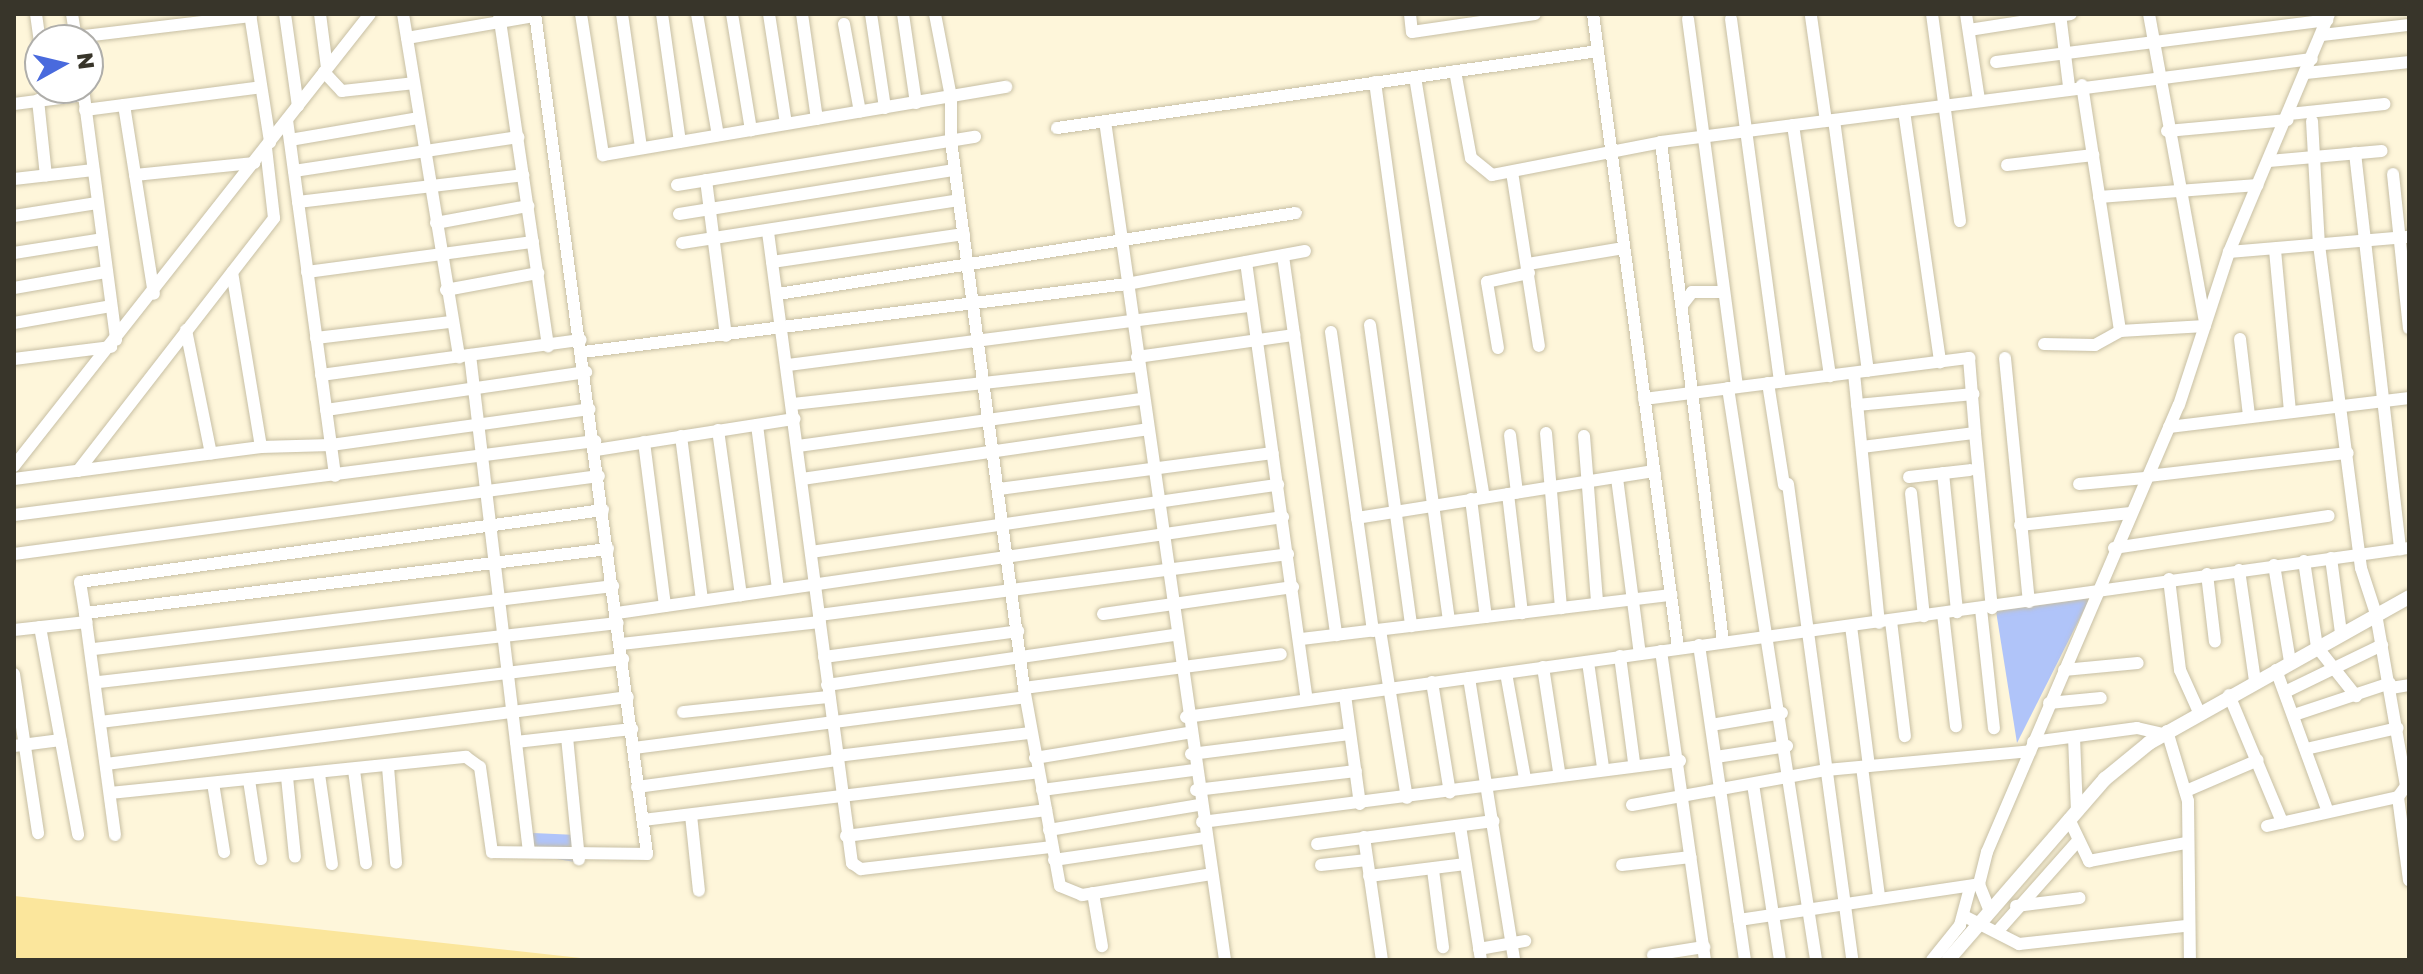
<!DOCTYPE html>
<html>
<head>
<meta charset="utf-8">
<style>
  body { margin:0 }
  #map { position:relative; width:2423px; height:974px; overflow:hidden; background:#fef6da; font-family:"Golos Text",sans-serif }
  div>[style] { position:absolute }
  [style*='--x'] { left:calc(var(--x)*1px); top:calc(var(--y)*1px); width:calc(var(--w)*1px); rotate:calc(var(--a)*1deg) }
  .green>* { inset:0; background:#fbe69c }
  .water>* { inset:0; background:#b0c4f9 }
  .roads { filter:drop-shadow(0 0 2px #c7bfa4) drop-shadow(0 0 2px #c7bfa4) }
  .minor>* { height:12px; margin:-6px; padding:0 6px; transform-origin:6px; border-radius:6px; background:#fff }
  .tertiary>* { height:14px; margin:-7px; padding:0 7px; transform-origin:7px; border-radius:7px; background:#fff }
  span { translate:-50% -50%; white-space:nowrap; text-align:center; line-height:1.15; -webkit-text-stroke:8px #fff; paint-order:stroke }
  .frame { position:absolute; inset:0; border:16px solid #38352a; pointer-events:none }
  .north { position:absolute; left:24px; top:24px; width:80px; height:80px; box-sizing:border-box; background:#fff; border:2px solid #afaeaa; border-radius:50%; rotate:82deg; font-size:22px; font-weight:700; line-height:32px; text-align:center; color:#38352a }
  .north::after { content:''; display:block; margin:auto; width:28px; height:36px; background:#496add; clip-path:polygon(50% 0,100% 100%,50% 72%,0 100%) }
</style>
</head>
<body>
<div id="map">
  <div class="green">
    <div style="clip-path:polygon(14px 896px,599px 960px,14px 960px)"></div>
  </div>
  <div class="water">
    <div style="clip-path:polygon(2090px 598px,2017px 743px,1996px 611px)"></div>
    <div style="clip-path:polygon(533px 833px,577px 835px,575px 862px,532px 855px)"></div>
  </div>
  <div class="roads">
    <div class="minor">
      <div style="--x:36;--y:14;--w:29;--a:82"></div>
      <div style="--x:72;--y:14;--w:26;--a:81"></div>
      <div style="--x:250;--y:14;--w:130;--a:81.1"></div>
      <div style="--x:285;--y:14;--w:93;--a:82"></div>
      <div style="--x:320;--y:14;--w:54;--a:82.6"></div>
      <div style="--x:403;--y:14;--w:348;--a:80.7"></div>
      <div style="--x:499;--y:14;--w:336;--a:81.6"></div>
      <div style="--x:581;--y:14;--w:143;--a:81.1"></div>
      <div style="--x:603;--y:155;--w:409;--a:-9.6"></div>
      <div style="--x:622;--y:14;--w:135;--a:81.9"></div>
      <div style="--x:662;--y:14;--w:129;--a:82"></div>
      <div style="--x:697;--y:14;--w:123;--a:80.2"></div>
      <div style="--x:732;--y:14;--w:118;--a:80.7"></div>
      <div style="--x:769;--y:14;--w:111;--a:81.2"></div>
      <div style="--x:802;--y:14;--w:106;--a:81.9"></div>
      <div style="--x:871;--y:14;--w:95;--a:81.5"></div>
      <div style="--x:903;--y:14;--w:90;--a:81.7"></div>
      <div style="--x:935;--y:14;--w:85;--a:79.1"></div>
      <div style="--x:951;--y:97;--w:44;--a:90"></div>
      <div style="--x:951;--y:141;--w:552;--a:82.4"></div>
      <div style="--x:1024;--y:688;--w:201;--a:79.7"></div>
      <div style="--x:1060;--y:886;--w:24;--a:22"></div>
      <div style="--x:1082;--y:895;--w:131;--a:-9.2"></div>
      <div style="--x:1410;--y:14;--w:18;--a:84"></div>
      <div style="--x:1412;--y:32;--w:124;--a:-8.3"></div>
      <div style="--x:1593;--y:14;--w:640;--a:82.36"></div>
      <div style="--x:1932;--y:14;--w:209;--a:82.3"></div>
      <div style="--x:1966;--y:14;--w:87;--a:81.4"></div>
      <div style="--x:2060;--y:14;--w:73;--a:82.9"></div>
      <div style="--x:2149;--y:14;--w:312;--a:79.7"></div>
      <div style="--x:1811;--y:16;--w:106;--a:81.9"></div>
      <div style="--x:1688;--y:19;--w:371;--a:82.4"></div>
      <div style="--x:1731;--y:19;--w:366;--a:82.3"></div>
      <div style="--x:844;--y:24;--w:89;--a:79.7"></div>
      <div style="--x:1969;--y:30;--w:103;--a:-8.9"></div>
      <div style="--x:2322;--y:35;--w:88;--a:-6.6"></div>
      <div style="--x:76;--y:37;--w:176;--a:-6.8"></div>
      <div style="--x:407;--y:38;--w:130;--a:-9.8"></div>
      <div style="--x:1996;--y:62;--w:334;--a:-7.2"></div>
      <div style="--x:1455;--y:71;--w:88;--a:79.6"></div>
      <div style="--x:1471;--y:158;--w:27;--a:39"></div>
      <div style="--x:1492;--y:175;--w:172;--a:-11"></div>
      <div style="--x:1661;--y:142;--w:656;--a:-7.27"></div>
      <div style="--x:324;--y:72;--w:26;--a:47"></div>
      <div style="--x:342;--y:91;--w:72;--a:-6.3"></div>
      <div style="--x:2306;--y:73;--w:104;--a:-6.1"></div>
      <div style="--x:1415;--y:77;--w:426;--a:80.7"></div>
      <div style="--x:1375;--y:82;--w:544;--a:82.18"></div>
      <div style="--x:2082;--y:85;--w:249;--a:81.2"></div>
      <div style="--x:83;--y:88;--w:254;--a:82.5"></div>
      <div style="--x:38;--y:100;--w:76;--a:84"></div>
      <div style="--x:14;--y:104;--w:70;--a:-7.4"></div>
      <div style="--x:124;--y:105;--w:191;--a:81"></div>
      <div style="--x:85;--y:110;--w:177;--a:-7.4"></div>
      <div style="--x:1904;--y:111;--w:254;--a:81.8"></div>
      <div style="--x:2289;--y:114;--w:96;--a:-6"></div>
      <div style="--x:287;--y:120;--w:359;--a:82.3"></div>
      <div style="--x:1834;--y:120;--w:253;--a:82.3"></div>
      <div style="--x:1105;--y:121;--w:848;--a:81.86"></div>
      <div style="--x:1793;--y:125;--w:254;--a:81.6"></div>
      <div style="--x:1057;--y:128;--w:546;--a:-8.1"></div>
      <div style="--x:2167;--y:131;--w:121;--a:-5.2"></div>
      <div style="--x:290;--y:140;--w:131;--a:-9.7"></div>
      <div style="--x:1661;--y:142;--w:504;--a:82.93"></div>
      <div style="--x:2355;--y:153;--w:399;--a:83.5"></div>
      <div style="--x:2269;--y:161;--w:113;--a:-5.1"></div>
      <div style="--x:2007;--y:165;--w:87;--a:-6.6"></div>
      <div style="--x:294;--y:171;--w:227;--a:-8.6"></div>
      <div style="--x:1512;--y:172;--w:176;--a:81.2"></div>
      <div style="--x:2393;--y:174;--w:155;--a:84.1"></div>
      <div style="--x:135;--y:175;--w:120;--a:-5.8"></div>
      <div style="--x:14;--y:179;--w:80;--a:-6.5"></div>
      <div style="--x:706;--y:180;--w:157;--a:82.7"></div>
      <div style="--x:677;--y:185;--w:302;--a:-9.2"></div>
      <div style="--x:2099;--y:197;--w:159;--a:-4.3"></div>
      <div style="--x:298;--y:202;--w:227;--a:-6.8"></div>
      <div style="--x:679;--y:214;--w:279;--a:-9.1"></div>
      <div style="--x:14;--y:216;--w:84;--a:-8.9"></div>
      <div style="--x:436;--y:223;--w:94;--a:-10.5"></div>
      <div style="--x:768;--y:232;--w:637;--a:82.42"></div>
      <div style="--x:852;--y:863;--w:11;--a:34"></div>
      <div style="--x:861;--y:869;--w:191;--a:-6.6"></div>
      <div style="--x:682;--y:243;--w:280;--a:-8.8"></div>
      <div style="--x:2275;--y:250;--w:162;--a:84.7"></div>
      <div style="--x:2229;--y:252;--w:181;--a:-4.8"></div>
      <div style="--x:14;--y:253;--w:89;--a:-9"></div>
      <div style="--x:1283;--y:256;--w:383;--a:82"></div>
      <div style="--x:772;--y:262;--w:194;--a:-8.3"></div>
      <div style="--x:1246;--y:262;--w:442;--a:82.1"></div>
      <div style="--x:1528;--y:264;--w:97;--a:-9.5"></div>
      <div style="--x:307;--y:272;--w:228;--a:-7.6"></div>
      <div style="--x:14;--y:288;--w:93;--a:-9.9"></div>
      <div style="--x:446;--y:290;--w:94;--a:-10.5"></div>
      <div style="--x:778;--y:294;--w:524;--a:-8.89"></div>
      <div style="--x:1683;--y:304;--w:15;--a:-53"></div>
      <div style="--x:1692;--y:292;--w:31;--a:0"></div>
      <div style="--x:14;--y:323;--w:98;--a:-9.9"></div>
      <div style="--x:1370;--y:325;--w:304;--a:82.2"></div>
      <div style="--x:186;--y:330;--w:126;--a:78.6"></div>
      <div style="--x:1331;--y:332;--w:302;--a:82"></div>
      <div style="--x:316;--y:338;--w:136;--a:-6.8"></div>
      <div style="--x:2240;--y:339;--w:78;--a:83.3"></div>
      <div style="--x:2044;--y:344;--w:51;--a:1.1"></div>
      <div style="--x:2095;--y:345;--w:29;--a:-29"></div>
      <div style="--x:2120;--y:331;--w:85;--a:-3.4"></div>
      <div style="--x:1498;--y:348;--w:67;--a:-99.5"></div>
      <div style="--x:1487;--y:282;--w:43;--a:-12.1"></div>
      <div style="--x:583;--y:352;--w:548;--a:-7.13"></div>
      <div style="--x:1127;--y:284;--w:181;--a:-10.5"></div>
      <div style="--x:470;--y:355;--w:500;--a:83.23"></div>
      <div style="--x:1137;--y:357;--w:159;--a:-8"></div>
      <div style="--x:2005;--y:358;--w:245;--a:84.4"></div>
      <div style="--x:14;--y:359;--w:98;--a:-7.1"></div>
      <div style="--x:788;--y:365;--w:464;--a:-7.3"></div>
      <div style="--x:1854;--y:373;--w:251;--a:84.3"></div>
      <div style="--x:321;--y:375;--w:262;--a:-7.7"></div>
      <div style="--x:1768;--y:383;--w:103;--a:81.1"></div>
      <div style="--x:1728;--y:388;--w:579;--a:81.25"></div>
      <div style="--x:1644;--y:399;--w:328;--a:-7.2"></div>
      <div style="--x:1969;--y:358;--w:75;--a:85.4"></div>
      <div style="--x:793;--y:404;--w:347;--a:-6.3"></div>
      <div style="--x:1857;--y:405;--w:117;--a:-5.4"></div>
      <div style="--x:326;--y:410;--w:263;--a:-8.3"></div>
      <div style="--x:757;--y:425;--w:165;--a:82.7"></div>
      <div style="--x:2169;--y:427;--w:242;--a:-6.9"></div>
      <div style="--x:718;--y:430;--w:167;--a:82.1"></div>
      <div style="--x:1546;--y:433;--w:176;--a:85.1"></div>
      <div style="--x:1510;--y:435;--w:58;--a:83.1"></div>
      <div style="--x:681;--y:436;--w:165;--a:82.7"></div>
      <div style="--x:1584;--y:436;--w:168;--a:85.5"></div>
      <div style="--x:644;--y:442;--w:165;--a:82.7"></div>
      <div style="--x:798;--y:446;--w:348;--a:-7.8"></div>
      <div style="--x:261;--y:447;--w:70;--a:-1.6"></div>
      <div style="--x:331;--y:445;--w:261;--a:-7.9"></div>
      <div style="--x:1862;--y:447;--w:114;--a:-7.1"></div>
      <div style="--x:1975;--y:433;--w:176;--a:84.5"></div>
      <div style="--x:596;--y:450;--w:201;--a:-8.9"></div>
      <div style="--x:14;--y:466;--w:575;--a:-51.78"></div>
      <div style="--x:78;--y:471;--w:320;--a:-52.2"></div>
      <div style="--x:274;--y:218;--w:70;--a:-96.5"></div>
      <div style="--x:1943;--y:473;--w:140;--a:84.2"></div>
      <div style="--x:2148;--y:476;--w:201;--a:-6.6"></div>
      <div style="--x:1909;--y:477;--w:61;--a:-6.5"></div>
      <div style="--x:1617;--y:478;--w:177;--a:82.6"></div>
      <div style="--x:14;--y:479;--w:249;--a:-7.4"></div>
      <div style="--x:261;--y:447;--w:177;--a:-99.4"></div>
      <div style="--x:802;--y:479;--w:349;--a:-8.2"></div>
      <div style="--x:1788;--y:484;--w:480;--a:82.3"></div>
      <div style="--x:2079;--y:484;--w:66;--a:-5.2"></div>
      <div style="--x:999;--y:489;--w:276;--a:-7.5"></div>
      <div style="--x:1911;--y:493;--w:124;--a:84"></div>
      <div style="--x:1508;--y:494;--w:120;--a:83.3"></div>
      <div style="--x:1471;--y:499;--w:119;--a:82.8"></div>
      <div style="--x:14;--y:515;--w:586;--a:-7.26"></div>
      <div style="--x:1357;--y:518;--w:301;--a:-9"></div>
      <div style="--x:2020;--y:525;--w:111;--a:-6.2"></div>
      <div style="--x:2114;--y:548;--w:217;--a:-8.5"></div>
      <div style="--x:811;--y:552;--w:472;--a:-8.2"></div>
      <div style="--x:14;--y:554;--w:590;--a:-7.59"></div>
      <div style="--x:2331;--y:558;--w:76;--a:82.4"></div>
      <div style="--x:2304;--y:561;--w:87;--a:81.4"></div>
      <div style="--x:2317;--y:647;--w:63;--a:51.5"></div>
      <div style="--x:2274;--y:565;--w:98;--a:80.6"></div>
      <div style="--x:2239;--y:570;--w:112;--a:81.8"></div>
      <div style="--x:2207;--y:574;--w:68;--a:83.3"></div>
      <div style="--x:2169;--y:579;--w:92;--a:83.1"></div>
      <div style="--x:2180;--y:670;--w:46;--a:65.7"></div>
      <div style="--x:1981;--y:609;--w:120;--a:83.8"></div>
      <div style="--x:85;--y:613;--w:31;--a:-99"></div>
      <div style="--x:80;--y:582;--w:528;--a:-7.84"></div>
      <div style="--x:617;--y:613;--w:673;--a:-8.2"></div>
      <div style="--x:1103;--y:614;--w:192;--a:-8.1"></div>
      <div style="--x:1943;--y:614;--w:113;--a:83.4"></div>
      <div style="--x:819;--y:615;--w:473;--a:-7.4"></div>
      <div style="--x:1891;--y:621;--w:116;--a:83.1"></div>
      <div style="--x:1851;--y:626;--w:141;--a:82.7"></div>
      <div style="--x:40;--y:627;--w:211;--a:79.6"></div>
      <div style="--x:14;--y:630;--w:73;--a:-6.3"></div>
      <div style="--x:1380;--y:630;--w:170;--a:80.9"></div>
      <div style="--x:1301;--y:639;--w:373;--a:-6.8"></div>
      <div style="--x:621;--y:644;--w:200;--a:-6.3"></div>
      <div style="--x:1699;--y:645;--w:318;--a:81.7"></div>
      <div style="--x:94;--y:649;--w:523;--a:-6.92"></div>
      <div style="--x:1661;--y:651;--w:312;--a:81.9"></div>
      <div style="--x:1620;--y:656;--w:108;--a:82.5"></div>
      <div style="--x:824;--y:657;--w:196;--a:-7.6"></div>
      <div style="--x:1588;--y:662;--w:107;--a:81.9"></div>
      <div style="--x:1543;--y:667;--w:106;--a:81.3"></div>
      <div style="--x:2064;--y:670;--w:74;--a:-5.4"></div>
      <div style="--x:2276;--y:670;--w:148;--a:69.9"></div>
      <div style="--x:1506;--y:673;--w:108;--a:79.8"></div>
      <div style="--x:14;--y:674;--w:161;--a:81.4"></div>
      <div style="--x:1469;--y:678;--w:286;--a:80.9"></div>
      <div style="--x:99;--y:682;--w:522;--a:-6.49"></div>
      <div style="--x:1432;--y:682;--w:112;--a:80.8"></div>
      <div style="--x:827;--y:685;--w:352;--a:-8.2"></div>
      <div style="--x:1024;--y:688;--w:259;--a:-7.5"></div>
      <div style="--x:2391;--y:688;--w:18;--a:-9"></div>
      <div style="--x:2285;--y:692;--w:108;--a:-25.9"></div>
      <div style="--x:1345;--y:695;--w:110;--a:82.2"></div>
      <div style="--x:2229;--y:695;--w:138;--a:67.3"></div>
      <div style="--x:2049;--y:703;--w:52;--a:-5.5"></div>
      <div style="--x:683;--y:712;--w:147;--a:-5.9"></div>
      <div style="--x:2294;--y:715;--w:101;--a:-18.4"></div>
      <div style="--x:1186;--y:717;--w:1235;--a:-7.87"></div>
      <div style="--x:100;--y:722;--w:527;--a:-6.87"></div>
      <div style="--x:1711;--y:725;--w:72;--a:-9.6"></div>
      <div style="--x:2167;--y:731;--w:73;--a:73.3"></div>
      <div style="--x:2188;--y:801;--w:159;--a:89.3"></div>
      <div style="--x:567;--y:737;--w:123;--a:84.4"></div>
      <div style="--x:2074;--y:737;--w:74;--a:87.7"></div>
      <div style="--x:516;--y:742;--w:117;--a:-6.4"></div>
      <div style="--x:2033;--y:742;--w:105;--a:-7.7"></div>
      <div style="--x:2137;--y:728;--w:27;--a:13"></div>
      <div style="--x:14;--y:746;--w:47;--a:-7.3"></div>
      <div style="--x:634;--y:748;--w:394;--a:-7.4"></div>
      <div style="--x:2306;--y:749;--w:94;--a:-12.9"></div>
      <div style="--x:1191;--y:754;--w:160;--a:-7.2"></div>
      <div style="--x:837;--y:756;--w:195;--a:-6.8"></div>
      <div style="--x:1716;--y:757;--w:72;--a:-8.8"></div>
      <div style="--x:1035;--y:758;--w:155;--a:-9.3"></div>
      <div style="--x:106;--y:764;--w:526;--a:-7.31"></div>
      <div style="--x:388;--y:767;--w:96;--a:85.2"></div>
      <div style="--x:1862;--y:767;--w:130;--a:82.5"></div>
      <div style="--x:354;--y:770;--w:94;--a:82.6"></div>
      <div style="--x:319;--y:774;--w:91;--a:81.8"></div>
      <div style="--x:287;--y:777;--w:80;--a:84.3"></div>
      <div style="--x:249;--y:780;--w:80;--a:81.4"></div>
      <div style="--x:213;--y:783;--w:70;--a:80.9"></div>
      <div style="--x:1753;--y:784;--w:178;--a:81.3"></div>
      <div style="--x:637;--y:787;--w:202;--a:-7.7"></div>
      <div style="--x:1042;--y:790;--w:152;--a:-7.5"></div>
      <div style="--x:1196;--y:790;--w:161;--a:-6.8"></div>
      <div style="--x:2186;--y:791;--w:78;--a:-23.3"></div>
      <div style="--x:110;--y:793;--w:358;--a:-5.8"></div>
      <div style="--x:466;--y:757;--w:17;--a:36"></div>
      <div style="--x:480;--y:767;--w:86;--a:82"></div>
      <div style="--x:492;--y:852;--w:155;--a:0.7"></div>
      <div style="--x:647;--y:854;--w:847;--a:-97.59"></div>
      <div style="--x:2398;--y:797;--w:84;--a:82.5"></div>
      <div style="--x:1632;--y:805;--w:198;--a:-10.2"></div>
      <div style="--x:1827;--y:770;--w:204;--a:-5.3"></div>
      <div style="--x:691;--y:815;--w:76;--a:84"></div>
      <div style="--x:2069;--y:819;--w:47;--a:64.5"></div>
      <div style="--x:2089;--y:861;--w:99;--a:-10.5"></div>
      <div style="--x:643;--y:820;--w:398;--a:-6.9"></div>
      <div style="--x:1202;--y:822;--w:482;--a:-7.3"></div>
      <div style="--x:1460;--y:826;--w:136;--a:81.1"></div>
      <div style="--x:2267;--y:826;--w:134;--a:-12.5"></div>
      <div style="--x:2398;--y:797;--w:14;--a:-54"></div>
      <div style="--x:2406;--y:786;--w:175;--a:-99.9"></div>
      <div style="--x:2376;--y:614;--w:48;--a:-108.1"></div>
      <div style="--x:2361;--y:568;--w:325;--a:-97.4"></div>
      <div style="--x:2319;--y:246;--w:125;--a:-93.2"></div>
      <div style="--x:1049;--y:830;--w:151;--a:-9.5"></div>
      <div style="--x:115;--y:835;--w:224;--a:-97.7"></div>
      <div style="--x:85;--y:613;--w:527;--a:-6.98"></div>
      <div style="--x:846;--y:836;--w:202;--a:-7.4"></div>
      <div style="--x:1364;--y:837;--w:124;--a:81.7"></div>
      <div style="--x:1317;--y:844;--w:178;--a:-7.4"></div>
      <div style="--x:1054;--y:860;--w:153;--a:-8.3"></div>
      <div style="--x:1321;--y:865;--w:46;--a:-6.2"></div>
      <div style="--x:1622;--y:865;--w:69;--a:-6.6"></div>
      <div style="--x:1433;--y:870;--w:78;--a:82.6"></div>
      <div style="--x:1369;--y:876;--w:97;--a:-7.1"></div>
      <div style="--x:1093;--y:893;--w:54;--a:80.4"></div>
      <div style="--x:2016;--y:906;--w:64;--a:-7.1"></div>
      <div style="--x:1989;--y:909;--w:27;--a:-112"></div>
      <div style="--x:1979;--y:884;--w:33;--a:-76"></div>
      <div style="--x:1987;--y:852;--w:486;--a:-66.8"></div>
      <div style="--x:2179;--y:405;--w:161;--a:-71.9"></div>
      <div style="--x:2229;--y:252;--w:258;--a:-67.2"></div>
      <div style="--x:1964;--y:916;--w:62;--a:27"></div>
      <div style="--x:2019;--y:944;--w:168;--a:-6.2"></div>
      <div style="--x:1739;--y:920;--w:243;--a:-8.5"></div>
      <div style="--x:1997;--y:932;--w:120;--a:-48.4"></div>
      <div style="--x:1479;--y:949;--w:47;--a:-9.9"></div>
      <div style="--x:1653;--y:955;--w:52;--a:-8.9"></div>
      <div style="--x:1932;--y:960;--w:45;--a:-51.3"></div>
      <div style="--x:1960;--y:925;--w:38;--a:-75"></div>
    </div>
    <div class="tertiary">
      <div style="--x:1948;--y:960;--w:240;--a:-49.1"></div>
      <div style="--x:2105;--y:779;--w:57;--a:-39.3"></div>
      <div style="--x:2149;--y:743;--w:298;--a:-29.3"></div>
    </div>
  </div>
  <div class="frame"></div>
  <div class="north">N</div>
</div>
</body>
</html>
